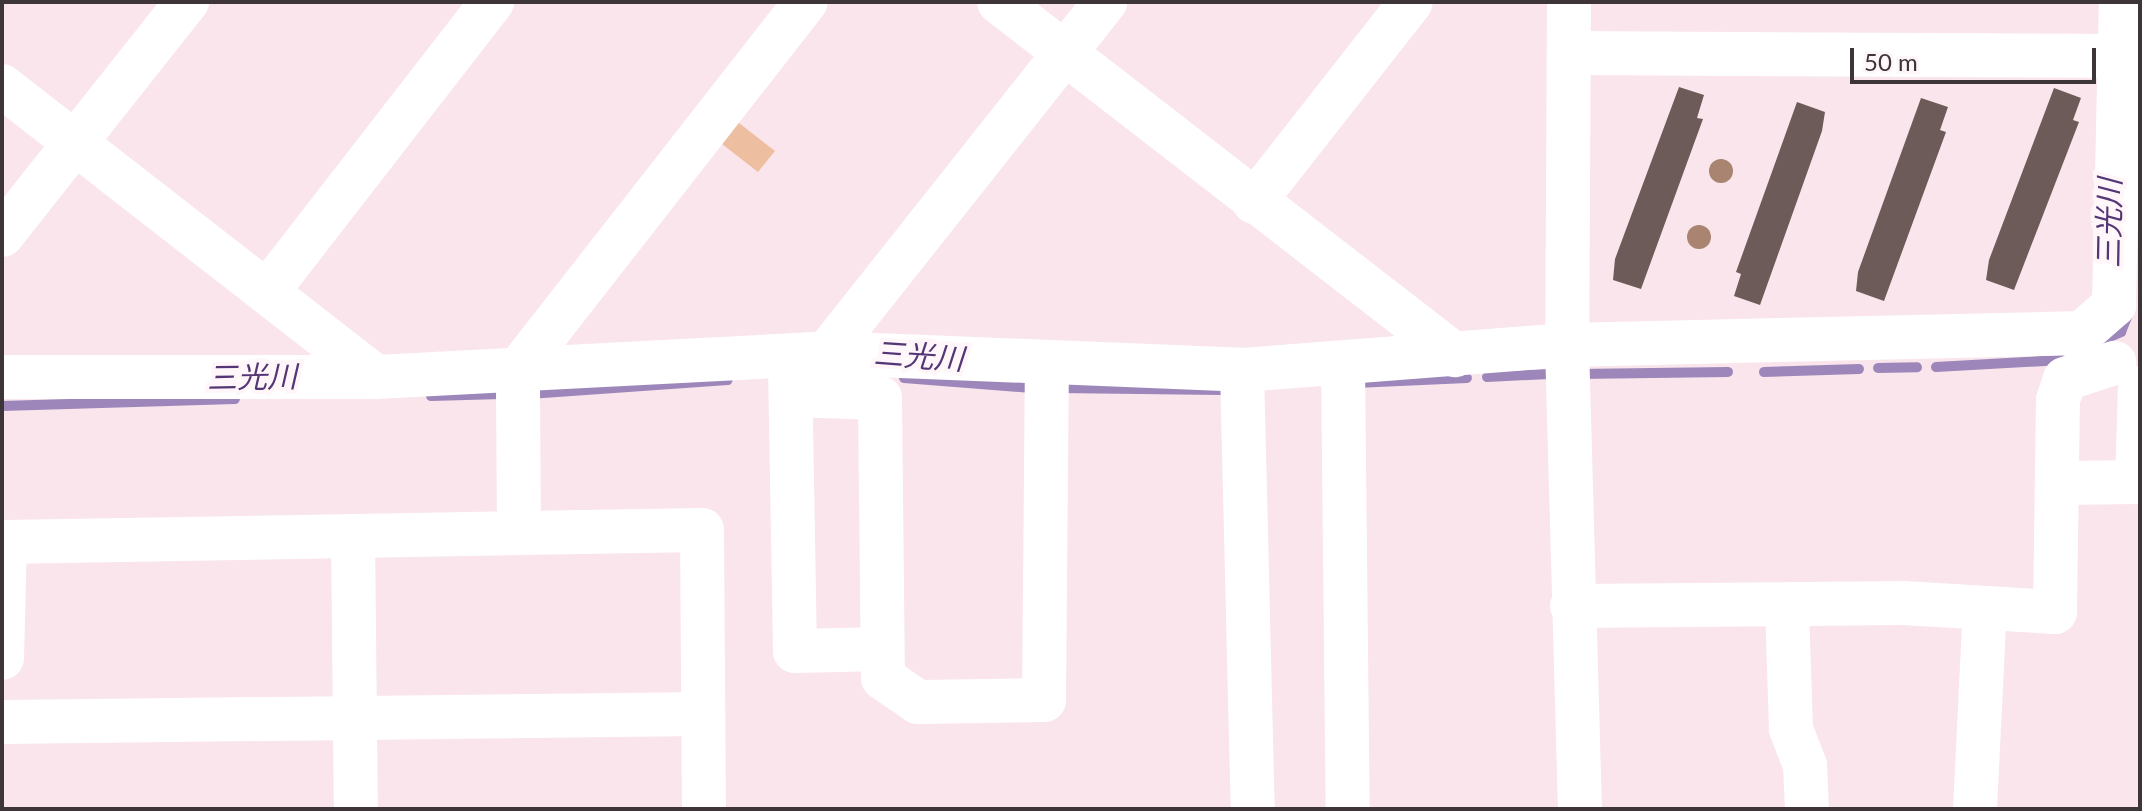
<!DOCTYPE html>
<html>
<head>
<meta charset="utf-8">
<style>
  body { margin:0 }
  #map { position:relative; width:2142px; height:811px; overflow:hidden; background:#f9e5eb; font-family:Lato,"Noto Sans JP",sans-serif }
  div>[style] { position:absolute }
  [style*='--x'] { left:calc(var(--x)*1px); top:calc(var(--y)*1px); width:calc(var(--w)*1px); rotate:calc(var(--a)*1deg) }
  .green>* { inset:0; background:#eebea0 }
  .stream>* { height:10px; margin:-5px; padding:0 5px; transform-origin:5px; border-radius:5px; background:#9d87ba }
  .building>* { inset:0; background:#6d5b59 }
  .minor>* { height:44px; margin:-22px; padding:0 22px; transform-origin:22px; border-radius:22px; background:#fff }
  .trees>* { width:24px; height:24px; margin:-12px; border-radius:50%; background:#a88471 }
  span { translate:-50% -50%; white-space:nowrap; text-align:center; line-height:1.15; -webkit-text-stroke:8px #fef6f8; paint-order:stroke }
  .water-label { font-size:30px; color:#543575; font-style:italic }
  .frame { position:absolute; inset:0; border:4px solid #3d3537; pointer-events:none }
  .scale { position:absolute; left:1850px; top:48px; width:246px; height:36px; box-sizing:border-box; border:4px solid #3d3537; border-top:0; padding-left:10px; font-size:24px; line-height:28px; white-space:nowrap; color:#3d3537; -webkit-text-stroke:6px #fef6f8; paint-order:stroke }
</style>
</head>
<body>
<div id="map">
  <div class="green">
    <div style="clip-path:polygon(730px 116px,775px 151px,758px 172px,713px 137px)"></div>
  </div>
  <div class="stream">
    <div style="--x:2103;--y:340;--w:20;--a:-24"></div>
    <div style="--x:2121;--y:332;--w:18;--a:-68"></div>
    <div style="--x:1936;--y:367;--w:126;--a:-3.2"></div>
    <div style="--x:1878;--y:368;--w:39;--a:-1"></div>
    <div style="--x:1764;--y:372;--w:95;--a:-1.8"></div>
    <div style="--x:1578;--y:374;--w:150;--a:-0.8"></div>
    <div style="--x:1487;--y:377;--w:62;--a:-2.8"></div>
    <div style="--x:904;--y:378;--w:128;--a:4.5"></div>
    <div style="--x:1355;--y:383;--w:112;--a:-2.6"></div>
    <div style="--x:1058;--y:388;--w:163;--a:0.7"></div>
    <div style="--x:529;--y:394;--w:199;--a:-4"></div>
    <div style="--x:431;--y:396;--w:71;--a:-1.6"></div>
    <div style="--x:2;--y:406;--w:233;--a:-1.7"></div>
  </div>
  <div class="building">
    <div style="clip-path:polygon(1679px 87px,1704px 95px,1697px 118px,1703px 119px,1641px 289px,1613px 280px,1615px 259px)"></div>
    <div style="clip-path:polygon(2054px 88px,2081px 98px,2073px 120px,2079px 122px,2014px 290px,1986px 280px,1989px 260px)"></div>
    <div style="clip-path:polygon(1921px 98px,1948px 107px,1940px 130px,1946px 132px,1884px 301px,1856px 291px,1858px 272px)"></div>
    <div style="clip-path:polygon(1797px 102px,1825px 112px,1822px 131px,1760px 305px,1734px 296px,1741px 274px,1736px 272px)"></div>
  </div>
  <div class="minor">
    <div style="--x:999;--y:2;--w:577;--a:37.74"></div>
    <div style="--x:1569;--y:2;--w:343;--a:90.3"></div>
    <div style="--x:1567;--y:345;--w:464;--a:88.4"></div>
    <div style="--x:1569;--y:53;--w:551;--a:0.31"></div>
    <div style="--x:2;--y:86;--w:474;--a:37.9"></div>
    <div style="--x:1254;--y:202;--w:254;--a:-51.9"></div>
    <div style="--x:2;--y:235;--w:298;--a:-51.6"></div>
    <div style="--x:267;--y:292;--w:367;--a:-52.2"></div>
    <div style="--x:827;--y:353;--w:448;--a:-51.6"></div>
    <div style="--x:1343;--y:363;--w:446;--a:89.4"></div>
    <div style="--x:790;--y:365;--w:286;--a:89"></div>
    <div style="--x:795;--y:651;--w:87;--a:-1.3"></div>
    <div style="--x:1242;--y:370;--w:439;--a:88.6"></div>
    <div style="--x:2;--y:377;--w:374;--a:0"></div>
    <div style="--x:376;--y:377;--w:452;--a:-3"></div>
    <div style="--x:827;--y:353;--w:415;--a:2.3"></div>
    <div style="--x:1242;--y:370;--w:326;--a:-4.4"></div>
    <div style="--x:1567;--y:345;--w:515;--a:-1.33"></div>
    <div style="--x:2082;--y:333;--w:43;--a:-41.2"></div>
    <div style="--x:2114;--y:305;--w:303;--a:-88.7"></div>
    <div style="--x:792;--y:395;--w:88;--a:2"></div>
    <div style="--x:880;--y:398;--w:280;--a:89.4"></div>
    <div style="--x:883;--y:678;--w:42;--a:34.4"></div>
    <div style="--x:918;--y:702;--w:126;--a:-0.9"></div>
    <div style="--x:1044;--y:700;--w:334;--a:-89.5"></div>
    <div style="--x:2137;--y:482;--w:94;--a:-88.2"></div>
    <div style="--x:2057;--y:483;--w:83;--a:-0.7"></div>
    <div style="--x:519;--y:533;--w:163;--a:-90.4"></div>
    <div style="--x:518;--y:370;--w:467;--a:-52"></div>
    <div style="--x:353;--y:536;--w:273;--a:89.4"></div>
    <div style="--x:1572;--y:606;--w:331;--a:-0.5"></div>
    <div style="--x:1903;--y:603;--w:152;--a:3.4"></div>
    <div style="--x:2055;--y:612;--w:212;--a:-89.2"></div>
    <div style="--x:2058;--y:400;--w:22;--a:-72"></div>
    <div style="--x:2065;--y:379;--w:52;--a:-18.1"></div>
    <div style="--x:1787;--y:608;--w:121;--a:88.1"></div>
    <div style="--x:1791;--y:729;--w:39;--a:69"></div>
    <div style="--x:1805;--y:765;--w:44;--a:87.4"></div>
    <div style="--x:2;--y:658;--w:116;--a:-88.5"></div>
    <div style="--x:5;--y:542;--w:697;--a:-0.99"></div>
    <div style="--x:702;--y:530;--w:279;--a:89.6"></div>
    <div style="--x:2;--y:722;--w:701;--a:-0.65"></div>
    <div style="--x:1975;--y:809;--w:201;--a:-87.2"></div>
  </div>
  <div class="trees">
    <div style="left:1721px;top:171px"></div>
    <div style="left:1699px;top:237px"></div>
  </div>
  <div class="water-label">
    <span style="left:2108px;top:223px;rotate:-89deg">三光川</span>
    <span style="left:919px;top:355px;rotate:4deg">三光川</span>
    <span style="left:252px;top:376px;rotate:-1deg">三光川</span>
  </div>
  <div class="frame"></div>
  <div class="scale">50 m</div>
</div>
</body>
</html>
